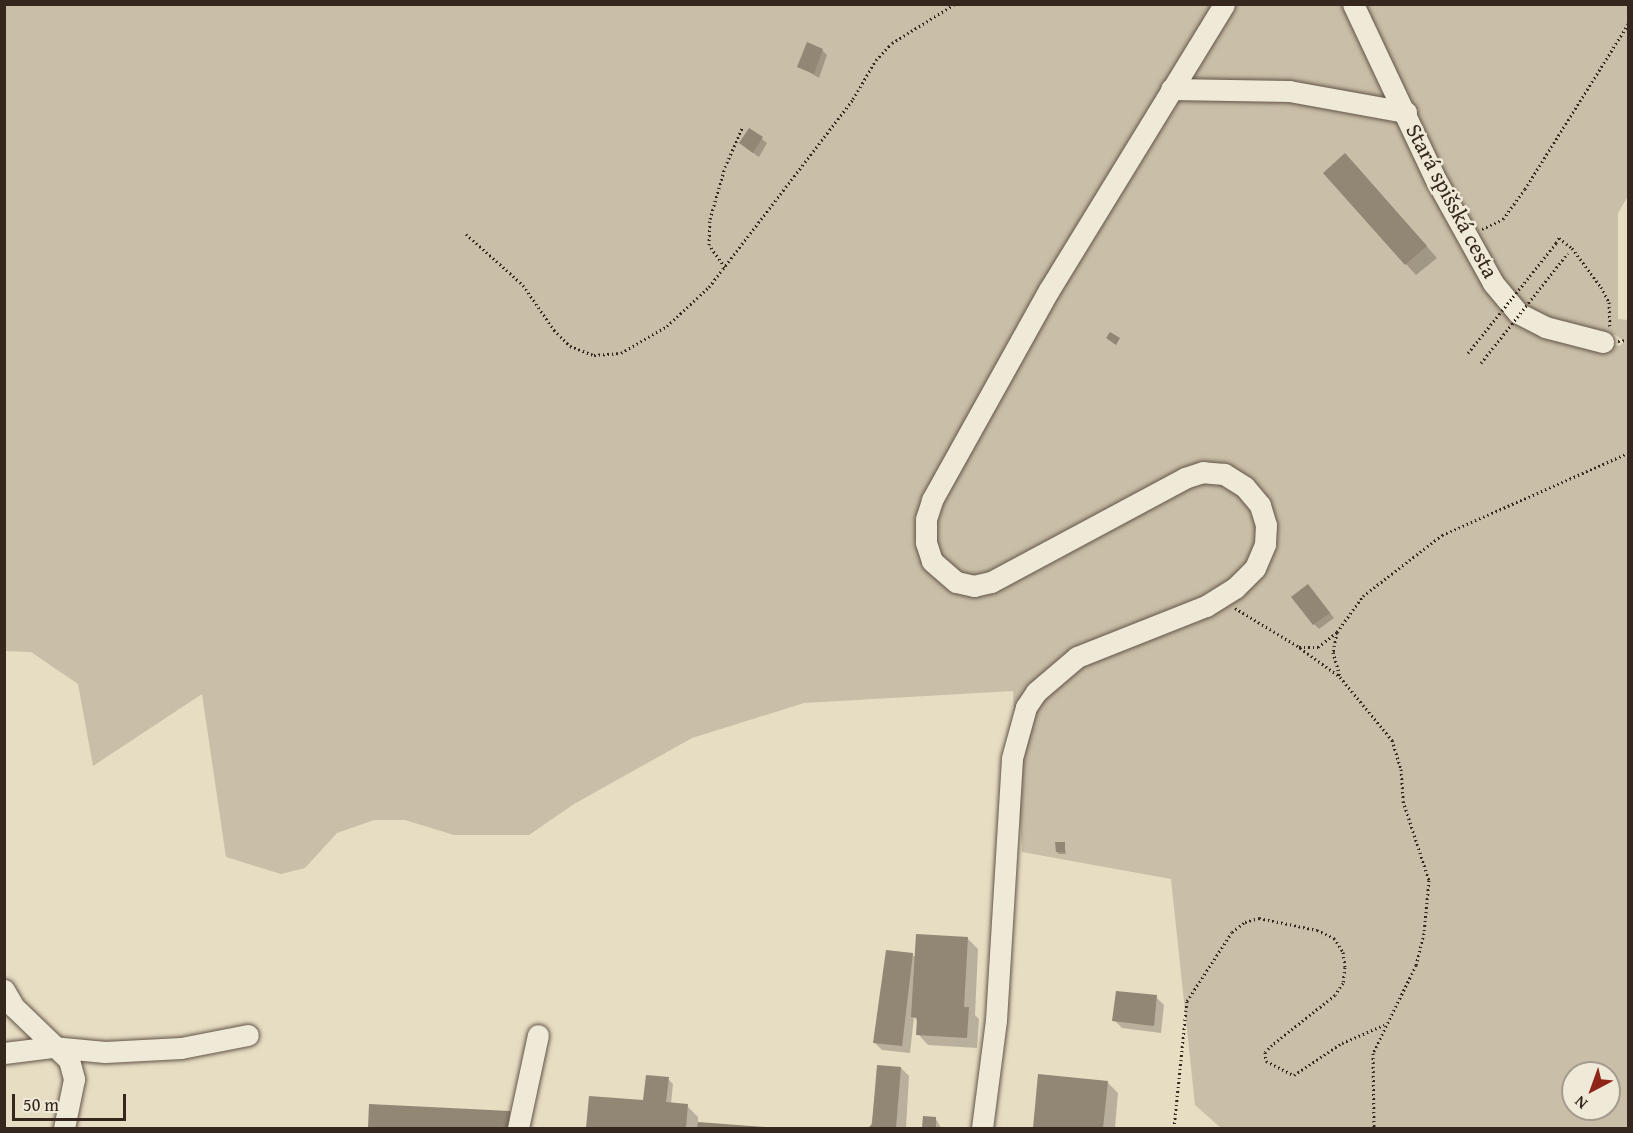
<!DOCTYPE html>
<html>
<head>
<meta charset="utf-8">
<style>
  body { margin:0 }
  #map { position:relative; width:1633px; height:1133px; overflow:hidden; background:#e7ddc3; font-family:"Gentium Book Plus",serif }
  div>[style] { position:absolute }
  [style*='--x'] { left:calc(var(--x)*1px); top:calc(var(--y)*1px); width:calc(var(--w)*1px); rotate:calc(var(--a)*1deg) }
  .green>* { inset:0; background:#c9bea7 }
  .shadow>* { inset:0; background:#0003 }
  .building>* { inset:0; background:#928674 }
  .path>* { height:3px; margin-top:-1.5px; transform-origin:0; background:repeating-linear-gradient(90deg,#35271e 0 1.5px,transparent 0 4.5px) }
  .roads { filter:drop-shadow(0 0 2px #625447) drop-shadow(0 0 2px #625447) }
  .minor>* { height:21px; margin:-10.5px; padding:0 10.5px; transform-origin:10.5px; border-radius:10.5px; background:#efe9d8 }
  .path-bridge>* { height:3px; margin-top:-1.5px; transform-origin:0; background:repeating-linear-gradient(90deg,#35271e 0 1.5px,transparent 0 4.5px) }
  span { translate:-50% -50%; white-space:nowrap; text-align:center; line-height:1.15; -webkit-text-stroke:5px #efe9d8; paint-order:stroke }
  .street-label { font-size:22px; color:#35271e }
  .frame { position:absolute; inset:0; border:6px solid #35271e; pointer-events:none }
  .north { position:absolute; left:1561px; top:1061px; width:60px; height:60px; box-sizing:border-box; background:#efe9d8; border:2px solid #a59b8e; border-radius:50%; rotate:221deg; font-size:16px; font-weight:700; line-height:24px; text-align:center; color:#35271e }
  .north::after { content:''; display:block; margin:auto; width:21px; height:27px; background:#8f2418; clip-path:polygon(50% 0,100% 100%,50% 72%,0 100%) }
  .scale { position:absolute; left:12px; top:1094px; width:114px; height:27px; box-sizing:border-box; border:3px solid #35271e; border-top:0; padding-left:8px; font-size:18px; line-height:21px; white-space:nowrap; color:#35271e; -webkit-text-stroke:4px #efe9d8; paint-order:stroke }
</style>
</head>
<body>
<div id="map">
  <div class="green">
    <div style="clip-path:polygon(evenodd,4px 5px,1628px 5px,1628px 196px,1618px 213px,1618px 319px,1628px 320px,1628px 1128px,1221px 1128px,1195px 1105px,1171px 879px,1022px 852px,1013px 691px,804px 703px,692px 738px,574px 804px,529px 835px,454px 835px,405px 820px,374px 820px,337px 833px,305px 868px,281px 874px,226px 857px,202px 694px,93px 766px,78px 684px,31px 652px,5px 651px,4px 5px,1488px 284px,1509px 293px,1550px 320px,1596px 334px,1616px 335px,1625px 342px,1619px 346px,1581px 344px,1488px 284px,4px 5px,1573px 1073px,1609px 1073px,1609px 1109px,1573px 1109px,1573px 1073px)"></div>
  </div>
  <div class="shadow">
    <div style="clip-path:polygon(822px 50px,827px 55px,819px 78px,799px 66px)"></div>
    <div style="clip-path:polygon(750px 130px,767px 143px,759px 157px,746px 148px)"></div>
    <div style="clip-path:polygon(1356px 166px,1437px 258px,1416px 275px,1406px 264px)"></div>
    <div style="clip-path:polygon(1313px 591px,1334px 618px,1319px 629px,1314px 624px)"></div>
    <div style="clip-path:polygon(1064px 843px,1066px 854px,1059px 854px,1057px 852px)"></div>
    <div style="clip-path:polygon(967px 938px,978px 949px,975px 1015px,979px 1019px,977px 1048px,928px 1045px,918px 1034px,918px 1022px,914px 1017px,910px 1053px,882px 1050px,874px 1042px,912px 954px,916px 958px)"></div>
    <div style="clip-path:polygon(1156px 997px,1164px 1005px,1161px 1033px,1122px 1028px,1114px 1020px)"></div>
    <div style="clip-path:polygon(878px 1067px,901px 1068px,909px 1076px,906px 1128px,871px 1128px)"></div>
    <div style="clip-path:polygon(1040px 1076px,1107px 1082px,1118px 1093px,1115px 1128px,1035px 1128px)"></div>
    <div style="clip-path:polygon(668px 1079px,673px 1084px,671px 1104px,687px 1106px,698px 1117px,698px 1124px,769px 1128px,587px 1128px,590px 1097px,645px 1102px)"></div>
    <div style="clip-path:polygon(370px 1105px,509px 1113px,520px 1128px,369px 1128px)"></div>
    <div style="clip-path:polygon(925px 1118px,936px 1119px,941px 1128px,924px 1128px)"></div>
  </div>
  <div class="building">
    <div style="clip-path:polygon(807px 42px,823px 49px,814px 74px,797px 67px)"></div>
    <div style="clip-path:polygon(749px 128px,763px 137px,753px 153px,739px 143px)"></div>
    <div style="clip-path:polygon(1345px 153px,1427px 246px,1405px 265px,1323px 173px)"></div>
    <div style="clip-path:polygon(1110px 332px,1120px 338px,1116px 345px,1106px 338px)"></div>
    <div style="clip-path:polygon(1308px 584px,1330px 613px,1313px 625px,1291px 597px)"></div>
    <div style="clip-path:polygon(1055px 842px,1065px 842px,1065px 852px,1056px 852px)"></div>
    <div style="clip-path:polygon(916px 934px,968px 937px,964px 1007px,969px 1007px,967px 1038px,916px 1035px,917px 1018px,911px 1017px)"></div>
    <div style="clip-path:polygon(886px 950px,913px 953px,902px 1046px,873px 1043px)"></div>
    <div style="clip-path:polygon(1116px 991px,1157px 995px,1154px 1026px,1112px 1021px)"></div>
    <div style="clip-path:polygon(877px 1065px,901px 1067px,896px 1128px,868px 1128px,872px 1124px)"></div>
    <div style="clip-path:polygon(1038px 1074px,1108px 1081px,1103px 1128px,1033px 1128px)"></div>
    <div style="clip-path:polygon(646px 1075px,669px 1077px,666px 1102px,688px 1104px,686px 1128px,586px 1128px,589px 1096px,643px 1100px)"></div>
    <div style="clip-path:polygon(369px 1104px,510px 1111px,509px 1128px,368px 1128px)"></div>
    <div style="clip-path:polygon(923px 1116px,936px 1117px,936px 1128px,922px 1128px)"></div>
    <div style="clip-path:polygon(698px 1122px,765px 1127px,765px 1128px,697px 1128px)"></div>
  </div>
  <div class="path">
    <div style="--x:1482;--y:229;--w:23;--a:-25"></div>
    <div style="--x:1503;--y:219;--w:37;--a:-54"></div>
    <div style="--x:1525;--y:189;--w:195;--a:-58"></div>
    <div style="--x:466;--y:234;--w:76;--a:41.8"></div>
    <div style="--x:523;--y:285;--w:55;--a:55.4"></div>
    <div style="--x:554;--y:330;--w:23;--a:45"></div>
    <div style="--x:570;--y:346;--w:26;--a:21"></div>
    <div style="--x:594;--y:355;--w:27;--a:-4"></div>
    <div style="--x:621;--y:353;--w:53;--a:-30.4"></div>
    <div style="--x:667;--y:326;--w:57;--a:-42.9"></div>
    <div style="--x:709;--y:287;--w:237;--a:-52.5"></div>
    <div style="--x:853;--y:99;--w:45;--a:-59.5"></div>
    <div style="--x:876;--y:60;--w:23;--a:-47"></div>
    <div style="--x:892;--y:43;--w:74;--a:-31.8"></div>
    <div style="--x:1556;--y:243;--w:6;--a:-59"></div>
    <div style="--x:1559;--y:238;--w:16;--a:38"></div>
    <div style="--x:1572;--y:248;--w:49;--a:53.4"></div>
    <div style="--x:1601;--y:287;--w:17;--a:62"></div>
    <div style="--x:1609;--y:302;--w:25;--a:88"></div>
    <div style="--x:725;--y:267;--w:27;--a:-126"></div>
    <div style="--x:709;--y:245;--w:26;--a:-88"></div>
    <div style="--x:710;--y:219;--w:54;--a:-73.9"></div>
    <div style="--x:725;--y:167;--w:45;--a:-66.3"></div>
    <div style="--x:1618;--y:341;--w:10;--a:-6"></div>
    <div style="--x:1235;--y:608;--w:75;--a:31.4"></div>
    <div style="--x:1299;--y:647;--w:19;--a:0"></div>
    <div style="--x:1318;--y:647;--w:24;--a:-38"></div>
    <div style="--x:1337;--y:632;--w:44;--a:-54.2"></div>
    <div style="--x:1363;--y:596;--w:100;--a:-37.7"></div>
    <div style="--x:1442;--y:535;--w:203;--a:-23.8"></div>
    <div style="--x:1337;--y:632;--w:20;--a:101"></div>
    <div style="--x:1333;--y:652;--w:26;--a:74"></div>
    <div style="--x:1340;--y:677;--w:82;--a:50.5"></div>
    <div style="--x:1392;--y:740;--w:30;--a:73"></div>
    <div style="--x:1401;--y:769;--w:32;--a:86"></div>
    <div style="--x:1403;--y:801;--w:83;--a:71.8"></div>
    <div style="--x:1429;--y:880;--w:53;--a:95.4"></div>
    <div style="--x:1424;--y:933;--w:33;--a:104"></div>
    <div style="--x:1416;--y:965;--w:98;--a:116"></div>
    <div style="--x:1373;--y:1053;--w:75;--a:89.2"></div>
    <div style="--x:1300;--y:648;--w:48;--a:35.7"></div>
    <div style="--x:1174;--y:1128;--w:128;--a:-84.2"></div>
    <div style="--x:1187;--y:1001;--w:82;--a:-56.9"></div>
    <div style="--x:1232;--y:932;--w:16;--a:-38"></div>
    <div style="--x:1245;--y:922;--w:15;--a:-16"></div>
    <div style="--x:1259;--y:918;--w:59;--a:11.7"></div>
    <div style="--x:1317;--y:930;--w:19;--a:25"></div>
    <div style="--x:1334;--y:938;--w:17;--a:57"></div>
    <div style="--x:1343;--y:952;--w:15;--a:82"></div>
    <div style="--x:1345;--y:967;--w:16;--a:97"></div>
    <div style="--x:1343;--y:983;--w:14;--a:124"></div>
    <div style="--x:1335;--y:995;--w:80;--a:141.6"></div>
    <div style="--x:1272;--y:1045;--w:10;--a:135"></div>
    <div style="--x:1265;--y:1052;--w:9;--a:84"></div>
    <div style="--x:1266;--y:1061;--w:31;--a:27"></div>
    <div style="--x:1294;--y:1075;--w:58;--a:-33.7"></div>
    <div style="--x:1342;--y:1043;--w:46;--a:-23.2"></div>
  </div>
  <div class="roads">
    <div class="minor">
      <div style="--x:1353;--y:4;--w:195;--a:64.8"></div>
      <div style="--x:1436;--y:180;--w:118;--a:61"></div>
      <div style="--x:1493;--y:283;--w:39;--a:50"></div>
      <div style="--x:1518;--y:313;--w:30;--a:27"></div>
      <div style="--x:1545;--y:327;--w:60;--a:14.5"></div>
      <div style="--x:1171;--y:89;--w:118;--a:1"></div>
      <div style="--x:1289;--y:91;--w:119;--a:10.2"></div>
      <div style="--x:4;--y:990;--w:20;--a:60"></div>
      <div style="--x:14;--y:1007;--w:76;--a:43.9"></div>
      <div style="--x:69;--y:1060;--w:20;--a:75"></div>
      <div style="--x:74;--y:1079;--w:50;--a:101.5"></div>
      <div style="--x:4;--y:1053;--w:48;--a:-7.1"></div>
      <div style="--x:52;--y:1047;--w:53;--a:5.4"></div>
      <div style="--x:105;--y:1052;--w:76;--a:-3"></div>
      <div style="--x:181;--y:1048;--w:68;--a:-11"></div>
      <div style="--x:518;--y:1128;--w:95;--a:-77.9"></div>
      <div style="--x:982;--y:1128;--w:109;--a:-82.6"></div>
      <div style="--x:996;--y:1020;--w:262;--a:-86.5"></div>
      <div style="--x:1012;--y:758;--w:53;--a:-74.6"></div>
      <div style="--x:1026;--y:707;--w:18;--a:-56"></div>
      <div style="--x:1036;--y:692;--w:54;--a:-40.5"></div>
      <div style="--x:1077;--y:657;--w:139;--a:-21.6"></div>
      <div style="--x:1206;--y:606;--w:34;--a:-32"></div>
      <div style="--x:1235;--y:588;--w:28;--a:-45"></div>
      <div style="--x:1255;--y:568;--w:26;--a:-67"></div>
      <div style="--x:1265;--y:544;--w:19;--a:-87"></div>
      <div style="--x:1266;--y:525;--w:21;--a:-107"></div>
      <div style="--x:1260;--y:505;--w:23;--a:-130"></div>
      <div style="--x:1245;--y:487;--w:25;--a:-148"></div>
      <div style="--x:1224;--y:474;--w:21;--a:-175"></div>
      <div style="--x:1203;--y:472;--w:19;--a:162"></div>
      <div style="--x:1185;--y:478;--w:220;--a:151.8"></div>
      <div style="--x:991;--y:582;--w:17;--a:167"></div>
      <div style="--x:974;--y:586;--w:18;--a:-167"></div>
      <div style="--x:956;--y:582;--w:32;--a:-139"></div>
      <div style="--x:932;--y:561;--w:20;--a:-108"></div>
      <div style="--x:926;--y:542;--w:23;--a:-90"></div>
      <div style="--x:926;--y:519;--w:20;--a:-72"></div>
      <div style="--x:932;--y:500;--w:240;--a:-60.9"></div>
      <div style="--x:1049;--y:290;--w:335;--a:-58.5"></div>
    </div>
  </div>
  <div class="path-bridge">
    <div style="--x:1468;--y:353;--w:141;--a:-51.3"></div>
    <div style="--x:1481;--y:363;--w:140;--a:-51.7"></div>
  </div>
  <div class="street-label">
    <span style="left:1452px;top:201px;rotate:62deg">Stará spišská cesta</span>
  </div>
  <div class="frame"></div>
  <div class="north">N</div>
  <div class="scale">50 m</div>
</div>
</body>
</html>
